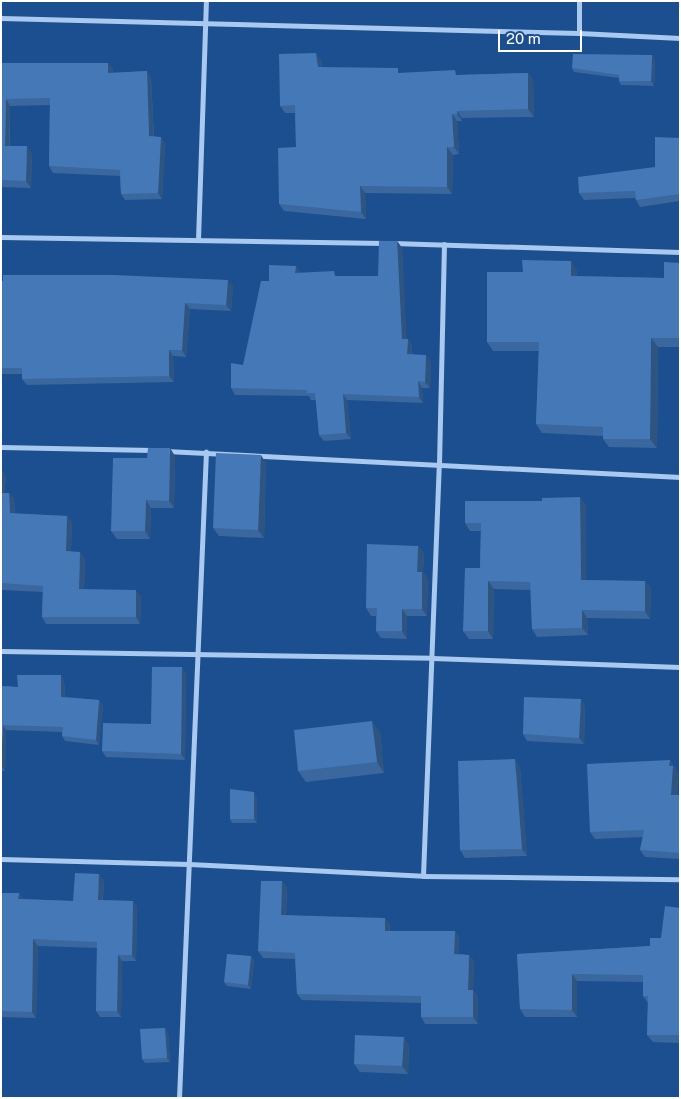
<!DOCTYPE html>
<html>
<head>
<meta charset="utf-8">
<style>
  body { margin:0 }
  #map { position:relative; width:681px; height:1099px; overflow:hidden; background:#1b4f8f; font-family:"Public Sans",sans-serif }
  div>[style] { position:absolute }
  [style*='--x'] { left:calc(var(--x)*1px); top:calc(var(--y)*1px); width:calc(var(--w)*1px); rotate:calc(var(--a)*1deg) }
  .street>* { height:5px; margin:-2.5px; padding:0 2.5px; transform-origin:2.5px; border-radius:2.5px; background:#a9c9ee }
  .wall>* { inset:0; background:#3a679d }
  .shaded-wall>* { inset:0; background:#305480 }
  .building>* { inset:0; background:#4478b7 }
  span { translate:-50% -50%; white-space:nowrap; text-align:center; line-height:1.15; -webkit-text-stroke:4px #1b4f8f; paint-order:stroke }
  .frame { position:absolute; inset:0; border:2px solid #fff; pointer-events:none }
  .scale { position:absolute; left:498px; top:30px; width:84px; height:22px; box-sizing:border-box; border:2px solid #fff; border-top:0; padding-left:6px; font-size:15px; line-height:18px; white-space:nowrap; color:#fff; -webkit-text-stroke:4px #1b4f8f; paint-order:stroke }
</style>
</head>
<body>
<div id="map">
  <div class="street">
    <div style="--x:1;--y:18;--w:578;--a:1.49"></div>
    <div style="--x:579;--y:33;--w:32;--a:-90"></div>
    <div style="--x:579;--y:33;--w:101;--a:2.8"></div>
    <div style="--x:1;--y:237;--w:383;--a:0.9"></div>
    <div style="--x:198;--y:240;--w:239;--a:-88.1"></div>
    <div style="--x:393;--y:243;--w:287;--a:1.8"></div>
    <div style="--x:1;--y:447;--w:151;--a:1.1"></div>
    <div style="--x:166;--y:451;--w:515;--a:2.9"></div>
    <div style="--x:1;--y:651;--w:431;--a:0.9"></div>
    <div style="--x:432;--y:658;--w:248;--a:2.1"></div>
    <div style="--x:1;--y:859;--w:188;--a:1.5"></div>
    <div style="--x:189;--y:864;--w:234;--a:2.9"></div>
    <div style="--x:423;--y:876;--w:257;--a:0.7"></div>
    <div style="--x:423;--y:876;--w:412;--a:-87.8"></div>
    <div style="--x:439;--y:464;--w:220;--a:-88.7"></div>
    <div style="--x:179;--y:1098;--w:647;--a:-87.61"></div>
  </div>
  <div class="wall">
    <div style="clip-path:polygon(652px 55px,655px 59px,654px 86px,621px 85px,619px 81px,619px 78px,574px 72px,572px 68px)"></div>
    <div style="clip-path:polygon(321px 60px,322px 67px,401px 73px,459px 75px,528px 73px,533px 80px,534px 117px,462px 118px,462px 121px,457px 121px,459px 154px,453px 155px,452px 194px,365px 193px,366px 219px,284px 211px,279px 204px,296px 147px,295px 113px,285px 113px,280px 106px)"></div>
    <div style="clip-path:polygon(1px 63px,108px 63px,113px 70px,113px 73px,147px 71px,151px 78px,154px 136px,165px 143px,162px 199px,125px 200px,121px 194px,120px 176px,53px 173px,49px 166px,50px 105px,10px 106px,10px 146px,32px 153px,31px 188px,1px 187px)"></div>
    <div style="clip-path:polygon(680px 138px,680px 201px,640px 207px,636px 200px,635px 198px,584px 200px,579px 193px,655px 167px)"></div>
    <div style="clip-path:polygon(397px 241px,402px 248px,406px 339px,408px 339px,412px 345px,412px 354px,431px 361px,430px 388px,422px 388px,423px 403px,347px 400px,351px 439px,324px 441px,319px 435px,316px 400px,311px 400px,309px 396px,235px 395px,231px 388px,243px 365px,269px 281px,296px 266px,300px 273px,338px 276px,378px 276px)"></div>
    <div style="clip-path:polygon(680px 263px,680px 347px,658px 347px,657px 448px,609px 447px,603px 439px,603px 436px,542px 433px,536px 424px,539px 351px,493px 351px,487px 342px,523px 272px,577px 270px,577px 276px,664px 278px)"></div>
    <div style="clip-path:polygon(1px 281px,233px 286px,231px 311px,190px 309px,186px 357px,173px 356px,174px 382px,27px 385px,22px 379px,22px 374px,1px 374px)"></div>
    <div style="clip-path:polygon(175px 456px,174px 508px,151px 508px,150px 539px,117px 539px,111px 531px,147px 458px)"></div>
    <div style="clip-path:polygon(266px 463px,264px 538px,219px 536px,213px 528px)"></div>
    <div style="clip-path:polygon(1px 470px,6px 477px,4px 493px,9px 493px,14px 499px,15px 514px,67px 516px,72px 522px,71px 551px,85px 558px,84px 589px,141px 596px,140px 624px,46px 624px,42px 617px,43px 592px,1px 590px)"></div>
    <div style="clip-path:polygon(586px 505px,586px 580px,645px 581px,651px 589px,650px 619px,587px 618px,588px 635px,537px 637px,532px 629px,531px 590px,494px 589px,493px 639px,469px 639px,463px 631px,480px 568px,481px 531px,470px 531px,465px 523px)"></div>
    <div style="clip-path:polygon(418px 546px,424px 553px,423px 572px,428px 579px,427px 616px,407px 616px,407px 639px,381px 638px,376px 631px,376px 616px,371px 616px,366px 608px)"></div>
    <div style="clip-path:polygon(186px 673px,185px 760px,106px 757px,102px 751px,151px 724px)"></div>
    <div style="clip-path:polygon(64px 680px,65px 697px,99px 700px,103px 705px,99px 745px,65px 741px,62px 736px,62px 732px,6px 730px,5px 771px,1px 771px,1px 686px,18px 687px)"></div>
    <div style="clip-path:polygon(585px 706px,584px 744px,527px 741px,523px 734px)"></div>
    <div style="clip-path:polygon(380px 732px,384px 773px,306px 782px,298px 771px)"></div>
    <div style="clip-path:polygon(670px 760px,678px 773px,677px 795px,680px 795px,680px 859px,645px 857px,640px 850px,643px 837px,595px 839px,590px 832px)"></div>
    <div style="clip-path:polygon(520px 767px,527px 856px,465px 858px,460px 850px)"></div>
    <div style="clip-path:polygon(257px 796px,257px 823px,232px 823px,230px 819px)"></div>
    <div style="clip-path:polygon(104px 880px,103px 900px,133px 901px,137px 907px,136px 961px,122px 961px,121px 1017px,100px 1017px,96px 1011px,97px 948px,38px 946px,36px 1018px,1px 1017px,1px 893px,19px 893px,23px 899px,73px 901px)"></div>
    <div style="clip-path:polygon(282px 881px,287px 888px,286px 915px,390px 924px,390px 931px,455px 931px,459px 938px,458px 954px,469px 955px,474px 961px,473px 990px,478px 997px,478px 1024px,425px 1024px,421px 1017px,421px 1003px,302px 1000px,297px 994px,295px 959px,263px 958px,258px 951px)"></div>
    <div style="clip-path:polygon(680px 908px,680px 1043px,653px 1042px,647px 1035px,648px 1003px,643px 996px,643px 982px,577px 981px,577px 1017px,525px 1017px,520px 1009px,517px 954px,650px 946px,661px 938px)"></div>
    <div style="clip-path:polygon(251px 956px,254px 960px,251px 989px,227px 986px,224px 982px)"></div>
    <div style="clip-path:polygon(168px 1032px,170px 1062px,145px 1063px,142px 1059px)"></div>
    <div style="clip-path:polygon(409px 1045px,408px 1074px,360px 1072px,354px 1064px)"></div>
  </div>
  <div class="shaded-wall">
    <div style="clip-path:polygon(316px 53px,321px 60px,323px 74px,318px 67px)"></div>
    <div style="clip-path:polygon(652px 55px,655px 59px,654px 86px,651px 81px)"></div>
    <div style="clip-path:polygon(108px 63px,113px 70px,112px 79px,108px 73px)"></div>
    <div style="clip-path:polygon(147px 71px,151px 78px,154px 143px,149px 136px)"></div>
    <div style="clip-path:polygon(528px 73px,533px 80px,534px 117px,528px 109px)"></div>
    <div style="clip-path:polygon(6px 99px,10px 106px,9px 153px,5px 146px)"></div>
    <div style="clip-path:polygon(457px 111px,462px 118px,462px 121px,457px 114px)"></div>
    <div style="clip-path:polygon(452px 114px,457px 121px,459px 154px,454px 147px)"></div>
    <div style="clip-path:polygon(161px 137px,165px 143px,162px 199px,158px 193px)"></div>
    <div style="clip-path:polygon(27px 146px,32px 153px,31px 188px,26px 181px)"></div>
    <div style="clip-path:polygon(447px 147px,453px 155px,452px 194px,447px 187px)"></div>
    <div style="clip-path:polygon(360px 186px,365px 193px,366px 219px,361px 212px)"></div>
    <div style="clip-path:polygon(397px 241px,402px 248px,407px 345px,402px 339px)"></div>
    <div style="clip-path:polygon(571px 261px,577px 270px,578px 285px,571px 276px)"></div>
    <div style="clip-path:polygon(296px 266px,300px 272px,300px 279px,295px 273px)"></div>
    <div style="clip-path:polygon(228px 280px,233px 286px,231px 311px,226px 305px)"></div>
    <div style="clip-path:polygon(185px 303px,190px 309px,186px 357px,182px 350px)"></div>
    <div style="clip-path:polygon(651px 338px,658px 347px,657px 448px,650px 439px)"></div>
    <div style="clip-path:polygon(408px 339px,412px 345px,411px 360px,407px 354px)"></div>
    <div style="clip-path:polygon(169px 350px,173px 356px,174px 382px,169px 376px)"></div>
    <div style="clip-path:polygon(426px 355px,431px 361px,430px 388px,425px 382px)"></div>
    <div style="clip-path:polygon(418px 381px,422px 388px,423px 403px,419px 397px)"></div>
    <div style="clip-path:polygon(343px 394px,347px 400px,351px 439px,346px 433px)"></div>
    <div style="clip-path:polygon(170px 448px,175px 456px,174px 508px,169px 501px)"></div>
    <div style="clip-path:polygon(261px 455px,266px 463px,264px 538px,258px 530px)"></div>
    <div style="clip-path:polygon(2px 470px,6px 477px,3px 500px,1px 497px)"></div>
    <div style="clip-path:polygon(9px 493px,14px 499px,15px 520px,10px 513px)"></div>
    <div style="clip-path:polygon(580px 497px,586px 505px,586px 588px,581px 580px)"></div>
    <div style="clip-path:polygon(146px 500px,151px 508px,150px 539px,145px 531px)"></div>
    <div style="clip-path:polygon(67px 516px,72px 522px,71px 558px,66px 551px)"></div>
    <div style="clip-path:polygon(418px 546px,424px 553px,423px 572px,428px 579px,427px 616px,422px 609px,417px 572px)"></div>
    <div style="clip-path:polygon(80px 552px,85px 558px,84px 596px,79px 589px)"></div>
    <div style="clip-path:polygon(488px 581px,494px 589px,493px 639px,488px 631px)"></div>
    <div style="clip-path:polygon(645px 581px,651px 589px,650px 619px,645px 611px)"></div>
    <div style="clip-path:polygon(136px 590px,141px 596px,140px 624px,136px 617px)"></div>
    <div style="clip-path:polygon(402px 609px,407px 616px,407px 639px,402px 631px)"></div>
    <div style="clip-path:polygon(582px 610px,587px 618px,588px 635px,582px 628px)"></div>
    <div style="clip-path:polygon(182px 667px,186px 673px,185px 760px,181px 754px)"></div>
    <div style="clip-path:polygon(61px 675px,64px 680px,65px 702px,61px 697px)"></div>
    <div style="clip-path:polygon(581px 699px,585px 706px,584px 744px,579px 738px)"></div>
    <div style="clip-path:polygon(99px 700px,103px 705px,99px 745px,96px 740px)"></div>
    <div style="clip-path:polygon(372px 721px,380px 732px,384px 773px,377px 762px)"></div>
    <div style="clip-path:polygon(3px 725px,6px 730px,5px 771px,1px 766px)"></div>
    <div style="clip-path:polygon(515px 759px,520px 767px,527px 856px,522px 849px)"></div>
    <div style="clip-path:polygon(670px 760px,678px 773px,676px 802px,671px 795px,669px 766px)"></div>
    <div style="clip-path:polygon(254px 792px,257px 796px,257px 823px,254px 819px)"></div>
    <div style="clip-path:polygon(99px 874px,104px 880px,102px 906px,98px 900px)"></div>
    <div style="clip-path:polygon(282px 881px,287px 888px,286px 922px,281px 915px)"></div>
    <div style="clip-path:polygon(19px 893px,23px 899px,18px 899px)"></div>
    <div style="clip-path:polygon(133px 901px,137px 907px,136px 961px,132px 955px)"></div>
    <div style="clip-path:polygon(385px 918px,390px 924px,389px 937px,385px 931px)"></div>
    <div style="clip-path:polygon(455px 931px,459px 938px,458px 961px,454px 954px)"></div>
    <div style="clip-path:polygon(33px 939px,38px 946px,36px 1018px,32px 1012px)"></div>
    <div style="clip-path:polygon(118px 955px,122px 961px,121px 1017px,117px 1011px)"></div>
    <div style="clip-path:polygon(469px 955px,474px 961px,473px 997px,468px 990px)"></div>
    <div style="clip-path:polygon(251px 956px,254px 960px,251px 989px,248px 985px)"></div>
    <div style="clip-path:polygon(572px 974px,577px 981px,577px 1017px,572px 1010px)"></div>
    <div style="clip-path:polygon(473px 990px,478px 997px,478px 1024px,473px 1017px)"></div>
    <div style="clip-path:polygon(165px 1028px,168px 1032px,170px 1062px,167px 1058px)"></div>
    <div style="clip-path:polygon(404px 1037px,409px 1045px,408px 1074px,402px 1066px)"></div>
  </div>
  <div class="building">
    <div style="clip-path:polygon(316px 53px,318px 67px,398px 68px,398px 73px,455px 70px,456px 75px,528px 73px,528px 109px,457px 111px,457px 114px,452px 114px,454px 147px,447px 147px,447px 187px,360px 186px,361px 212px,279px 204px,278px 148px,296px 147px,295px 105px,280px 106px,279px 54px)"></div>
    <div style="clip-path:polygon(573px 54px,652px 55px,651px 81px,619px 81px,619px 75px,572px 68px)"></div>
    <div style="clip-path:polygon(1px 63px,108px 63px,108px 73px,147px 71px,149px 136px,161px 137px,158px 193px,121px 194px,120px 170px,49px 166px,50px 98px,6px 99px,5px 146px,27px 146px,26px 181px,1px 180px)"></div>
    <div style="clip-path:polygon(655px 137px,680px 138px,680px 194px,636px 200px,635px 191px,579px 193px,578px 177px,655px 167px)"></div>
    <div style="clip-path:polygon(379px 241px,397px 241px,402px 339px,408px 339px,407px 354px,426px 355px,425px 382px,418px 381px,419px 397px,343px 394px,346px 433px,319px 435px,315px 393px,306px 393px,307px 390px,231px 388px,231px 363px,243px 365px,261px 281px,269px 281px,269px 265px,296px 266px,295px 273px,334px 271px,335px 276px,378px 276px)"></div>
    <div style="clip-path:polygon(522px 260px,571px 261px,571px 276px,664px 278px,664px 262px,680px 263px,680px 338px,651px 338px,650px 439px,603px 439px,603px 427px,536px 424px,539px 342px,487px 342px,487px 272px,523px 272px)"></div>
    <div style="clip-path:polygon(3px 275px,114px 275px,228px 280px,226px 305px,185px 303px,182px 350px,169px 350px,169px 376px,22px 379px,22px 368px,1px 368px,1px 281px,3px 281px)"></div>
    <div style="clip-path:polygon(148px 448px,170px 448px,169px 501px,146px 500px,145px 531px,111px 531px,113px 458px,147px 458px)"></div>
    <div style="clip-path:polygon(216px 453px,261px 455px,258px 530px,213px 528px)"></div>
    <div style="clip-path:polygon(1px 493px,9px 493px,10px 513px,67px 516px,66px 551px,80px 552px,79px 589px,136px 590px,136px 617px,42px 617px,43px 586px,1px 583px)"></div>
    <div style="clip-path:polygon(580px 497px,581px 580px,645px 581px,645px 611px,582px 610px,582px 628px,532px 629px,530px 582px,488px 581px,488px 631px,463px 631px,465px 568px,480px 568px,481px 523px,465px 523px,465px 501px,542px 501px,542px 498px)"></div>
    <div style="clip-path:polygon(367px 544px,418px 546px,417px 572px,422px 572px,422px 609px,402px 609px,402px 631px,376px 631px,377px 608px,366px 608px)"></div>
    <div style="clip-path:polygon(152px 667px,182px 667px,181px 754px,102px 751px,103px 723px,151px 724px)"></div>
    <div style="clip-path:polygon(17px 675px,61px 675px,61px 697px,99px 700px,96px 740px,62px 736px,63px 727px,3px 725px,1px 766px,1px 686px,18px 687px)"></div>
    <div style="clip-path:polygon(524px 697px,581px 699px,579px 738px,523px 734px)"></div>
    <div style="clip-path:polygon(372px 721px,377px 762px,298px 771px,294px 730px)"></div>
    <div style="clip-path:polygon(515px 759px,522px 849px,460px 850px,458px 761px)"></div>
    <div style="clip-path:polygon(670px 760px,669px 766px,673px 766px,671px 795px,680px 795px,680px 853px,640px 850px,644px 830px,590px 832px,587px 764px)"></div>
    <div style="clip-path:polygon(230px 789px,254px 792px,254px 819px,230px 819px)"></div>
    <div style="clip-path:polygon(75px 873px,99px 874px,98px 900px,133px 901px,132px 955px,118px 955px,117px 1011px,96px 1011px,97px 942px,33px 939px,32px 1012px,1px 1011px,1px 893px,19px 893px,18px 899px,73px 901px)"></div>
    <div style="clip-path:polygon(261px 881px,282px 881px,281px 915px,385px 918px,385px 931px,455px 931px,454px 954px,469px 955px,468px 990px,473px 990px,473px 1017px,421px 1017px,421px 996px,297px 994px,295px 953px,258px 951px)"></div>
    <div style="clip-path:polygon(665px 906px,680px 908px,680px 1035px,647px 1035px,648px 996px,643px 996px,643px 975px,572px 974px,572px 1010px,520px 1009px,517px 954px,650px 946px,650px 938px,661px 938px)"></div>
    <div style="clip-path:polygon(227px 954px,251px 956px,248px 985px,224px 982px)"></div>
    <div style="clip-path:polygon(165px 1028px,167px 1058px,142px 1059px,140px 1029px)"></div>
    <div style="clip-path:polygon(355px 1035px,404px 1037px,402px 1066px,354px 1064px)"></div>
  </div>
  <div class="frame"></div>
  <div class="scale">20 m</div>
</div>
</body>
</html>
